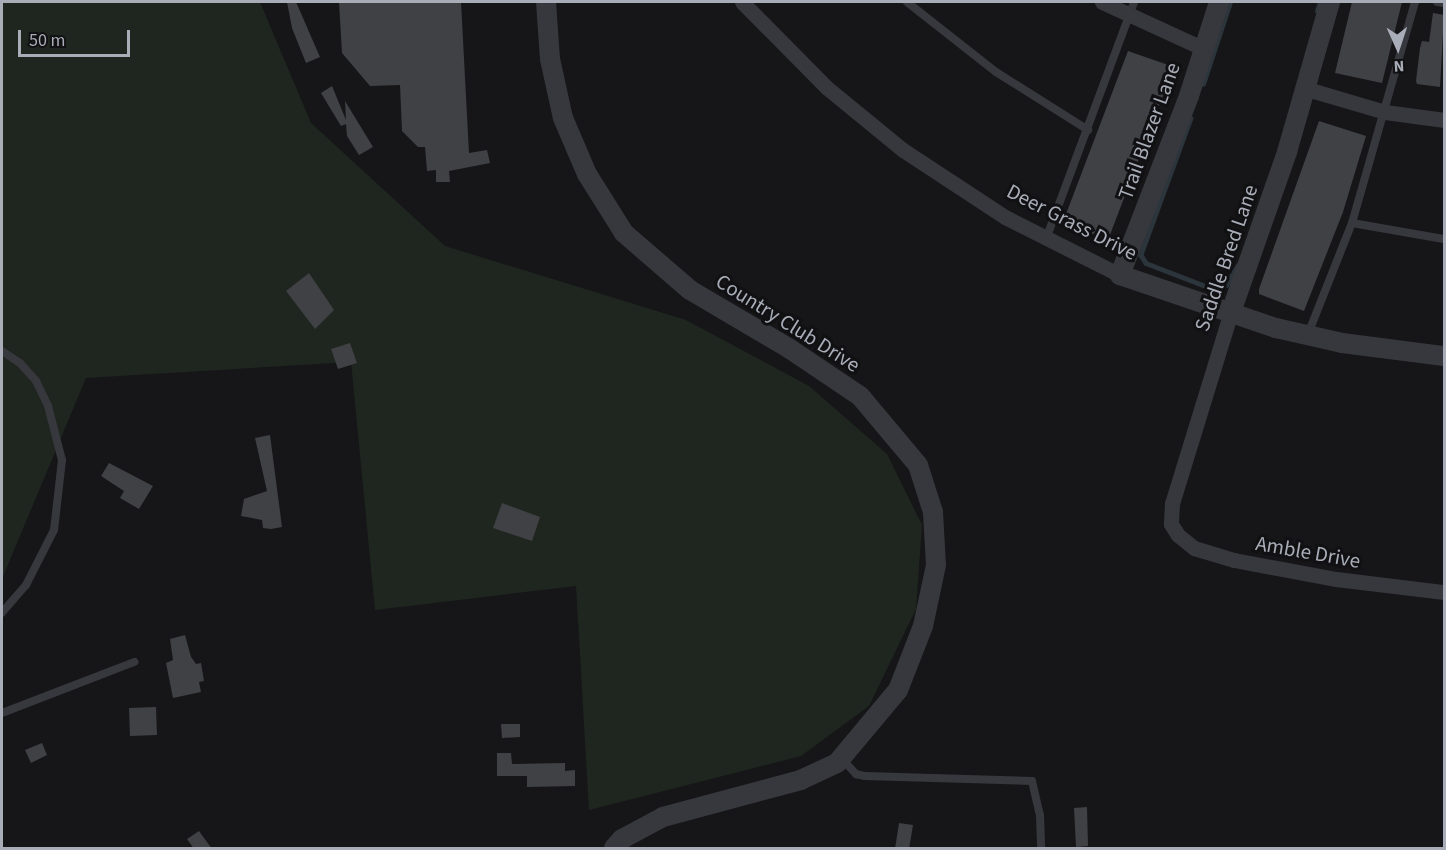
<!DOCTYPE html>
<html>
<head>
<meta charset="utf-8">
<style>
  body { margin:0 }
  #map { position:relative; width:1446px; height:850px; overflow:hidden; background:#161618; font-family:"Source Sans 3",sans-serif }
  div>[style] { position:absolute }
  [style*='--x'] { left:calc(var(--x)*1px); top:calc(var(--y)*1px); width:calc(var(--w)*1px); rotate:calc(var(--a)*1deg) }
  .green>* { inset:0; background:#1e261f }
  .stream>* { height:4.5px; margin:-2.25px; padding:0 2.25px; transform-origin:2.25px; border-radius:2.25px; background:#2c353c }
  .building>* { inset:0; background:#404145 }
  .service>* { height:8px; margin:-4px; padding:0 4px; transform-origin:4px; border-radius:4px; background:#37383d }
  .minor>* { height:15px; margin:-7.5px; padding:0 7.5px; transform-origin:7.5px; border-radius:7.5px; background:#37383d }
  .tertiary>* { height:20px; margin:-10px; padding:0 10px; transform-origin:10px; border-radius:10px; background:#37383d }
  span { translate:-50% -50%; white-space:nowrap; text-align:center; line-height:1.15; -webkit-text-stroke:6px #111113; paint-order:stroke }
  .street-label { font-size:21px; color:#a8adb8 }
  .frame { position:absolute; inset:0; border:3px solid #a8adb8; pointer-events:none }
  .north { position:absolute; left:1368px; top:18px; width:60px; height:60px; -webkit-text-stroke:4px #111113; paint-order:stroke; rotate:177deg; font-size:16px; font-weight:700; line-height:24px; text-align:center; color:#a8adb8 }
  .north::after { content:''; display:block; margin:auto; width:21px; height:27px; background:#a8adb8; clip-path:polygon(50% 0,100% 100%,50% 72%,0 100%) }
  .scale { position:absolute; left:18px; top:30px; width:112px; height:27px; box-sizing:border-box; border:3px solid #a8adb8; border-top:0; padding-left:8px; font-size:18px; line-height:21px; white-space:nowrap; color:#a8adb8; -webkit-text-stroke:4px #111113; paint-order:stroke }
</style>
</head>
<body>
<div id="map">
  <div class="green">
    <div style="clip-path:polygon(2px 2px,260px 2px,311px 123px,445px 246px,686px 320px,809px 386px,887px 454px,922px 525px,916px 609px,869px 706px,801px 756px,589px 810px,576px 586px,375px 610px,351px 362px,86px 378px,2px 579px)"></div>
  </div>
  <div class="stream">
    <div style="--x:1317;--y:11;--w:9;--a:-72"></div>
    <div style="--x:1203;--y:84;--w:86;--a:-71.8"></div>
    <div style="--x:1191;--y:118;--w:146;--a:110.1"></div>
    <div style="--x:1141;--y:255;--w:9;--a:58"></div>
    <div style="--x:1146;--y:263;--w:66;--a:21.2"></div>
    <div style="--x:1208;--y:287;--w:18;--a:-6"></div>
    <div style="--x:1226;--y:285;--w:23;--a:-59"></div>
  </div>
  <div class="building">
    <div style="clip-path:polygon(287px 2px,296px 2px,320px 57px,306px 63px,292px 28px)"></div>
    <div style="clip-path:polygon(339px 2px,461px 2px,469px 153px,487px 150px,490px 163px,449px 171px,450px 182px,436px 182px,436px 170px,427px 171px,425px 147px,418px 147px,402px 131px,400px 85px,370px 86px,342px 53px)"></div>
    <div style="clip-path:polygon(1352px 2px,1402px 2px,1382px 83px,1335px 73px)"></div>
    <div style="clip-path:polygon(1433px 13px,1444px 15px,1440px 87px,1417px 84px,1416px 81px,1420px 48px,1422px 41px,1429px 42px)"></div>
    <div style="clip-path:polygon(1128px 51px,1174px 67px,1108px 240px,1063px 222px)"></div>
    <div style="clip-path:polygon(332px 86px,346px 120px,345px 101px,373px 147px,359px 155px,347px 136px,346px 124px,341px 126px,321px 93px)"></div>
    <div style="clip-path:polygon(1319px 121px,1366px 136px,1343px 212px,1304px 311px,1259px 294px,1259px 289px)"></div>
    <div style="clip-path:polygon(309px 273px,334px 310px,315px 329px,286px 291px)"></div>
    <div style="clip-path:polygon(350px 343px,357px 363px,338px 369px,331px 349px)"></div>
    <div style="clip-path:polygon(270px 435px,282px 527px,271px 529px,263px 528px,262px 520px,241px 516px,244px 499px,267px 491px,255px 438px)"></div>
    <div style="clip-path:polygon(109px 463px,153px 486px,139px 509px,120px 498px,124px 491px,101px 476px)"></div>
    <div style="clip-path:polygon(502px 503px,540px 517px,532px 541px,493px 528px)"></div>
    <div style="clip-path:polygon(185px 635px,191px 657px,196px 664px,201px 663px,204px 681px,199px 682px,201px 692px,173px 698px,166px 663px,173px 660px,170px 639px)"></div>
    <div style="clip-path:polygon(156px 707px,157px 735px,130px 736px,129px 708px)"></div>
    <div style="clip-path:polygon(501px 724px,520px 724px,520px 737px,502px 738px)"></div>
    <div style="clip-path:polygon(42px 743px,47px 755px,31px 763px,25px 750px)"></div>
    <div style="clip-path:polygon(497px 753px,511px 753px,512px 764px,565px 763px,565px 771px,575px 770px,575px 786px,527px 787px,527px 776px,497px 776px)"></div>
    <div style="clip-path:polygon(1087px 807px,1088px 846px,1076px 847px,1074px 808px)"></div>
    <div style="clip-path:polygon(899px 823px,913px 825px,909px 849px,895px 849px)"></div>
    <div style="clip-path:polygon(199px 831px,212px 849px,194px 849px,187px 839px)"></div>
  </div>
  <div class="service">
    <div style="--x:907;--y:2;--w:113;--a:38.2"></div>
    <div style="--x:996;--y:72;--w:109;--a:32.2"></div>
    <div style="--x:1437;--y:2;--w:7;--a:8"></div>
    <div style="--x:1352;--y:223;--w:93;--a:9.9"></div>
    <div style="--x:1046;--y:239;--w:253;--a:-69.6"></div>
    <div style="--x:1308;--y:334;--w:119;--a:-68.4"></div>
    <div style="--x:1352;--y:223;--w:230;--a:-74.1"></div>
    <div style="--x:2;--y:351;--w:22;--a:34"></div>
    <div style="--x:20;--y:363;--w:24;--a:48"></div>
    <div style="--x:36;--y:381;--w:28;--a:64"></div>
    <div style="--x:48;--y:406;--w:56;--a:75.5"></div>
    <div style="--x:62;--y:460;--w:70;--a:96.5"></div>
    <div style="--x:54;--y:530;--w:62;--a:117"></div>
    <div style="--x:26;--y:585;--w:37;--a:131"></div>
    <div style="--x:2;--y:713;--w:142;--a:-21.1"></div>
    <div style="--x:842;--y:759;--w:21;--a:47"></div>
    <div style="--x:856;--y:774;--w:9;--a:13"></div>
    <div style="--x:865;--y:776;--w:167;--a:1.7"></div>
    <div style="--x:1032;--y:781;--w:35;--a:77"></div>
    <div style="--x:1040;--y:815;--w:33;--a:88"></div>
  </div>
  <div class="minor">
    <div style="--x:742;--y:2;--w:120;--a:45.3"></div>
    <div style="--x:826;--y:87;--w:99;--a:39.3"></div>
    <div style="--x:903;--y:150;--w:122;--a:33.3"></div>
    <div style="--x:1005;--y:217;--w:129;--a:26.8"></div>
    <div style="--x:1102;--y:2;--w:112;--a:24.7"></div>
    <div style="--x:1307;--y:89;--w:81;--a:16.4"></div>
    <div style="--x:1385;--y:112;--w:60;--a:7.7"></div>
    <div style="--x:1230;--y:315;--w:197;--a:107.1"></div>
    <div style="--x:1172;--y:503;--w:21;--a:93"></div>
    <div style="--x:1171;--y:524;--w:13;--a:58"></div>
    <div style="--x:1178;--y:535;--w:21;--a:39"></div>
    <div style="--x:1194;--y:548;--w:42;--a:16.7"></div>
    <div style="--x:1234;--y:560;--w:104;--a:10.6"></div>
    <div style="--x:1336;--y:579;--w:109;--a:6.9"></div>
  </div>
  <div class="tertiary">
    <div style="--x:546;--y:2;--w:57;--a:86"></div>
    <div style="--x:550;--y:59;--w:60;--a:77.6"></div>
    <div style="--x:563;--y:118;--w:61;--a:66.8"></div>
    <div style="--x:587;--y:174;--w:70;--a:57.9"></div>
    <div style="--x:624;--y:233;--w:87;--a:40.8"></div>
    <div style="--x:690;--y:290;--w:116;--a:30.5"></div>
    <div style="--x:790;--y:349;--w:84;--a:33.9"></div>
    <div style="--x:860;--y:396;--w:90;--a:50"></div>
    <div style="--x:918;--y:465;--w:49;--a:72.3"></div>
    <div style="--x:933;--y:512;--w:53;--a:86.8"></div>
    <div style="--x:936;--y:565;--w:62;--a:102"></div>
    <div style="--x:923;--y:626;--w:69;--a:111.3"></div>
    <div style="--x:898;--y:690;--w:95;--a:129.9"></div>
    <div style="--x:837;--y:763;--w:40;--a:155"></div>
    <div style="--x:801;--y:780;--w:143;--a:165"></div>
    <div style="--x:663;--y:817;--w:47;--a:151.8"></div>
    <div style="--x:622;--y:839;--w:12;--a:132"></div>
    <div style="--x:1219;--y:2;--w:99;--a:107.7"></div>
    <div style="--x:1189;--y:96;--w:192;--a:111.1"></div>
    <div style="--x:1120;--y:275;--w:165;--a:18.8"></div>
    <div style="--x:1276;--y:328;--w:68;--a:12.8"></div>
    <div style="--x:1342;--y:343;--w:103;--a:7.3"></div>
    <div style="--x:1230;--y:315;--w:173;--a:-70.7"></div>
    <div style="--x:1287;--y:152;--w:156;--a:-74"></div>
  </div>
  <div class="street-label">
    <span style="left:1149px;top:131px;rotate:-70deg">Trail Blazer Lane</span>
    <span style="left:1072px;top:222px;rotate:27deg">Deer Grass Drive</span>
    <span style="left:1226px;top:258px;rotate:-71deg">Saddle Bred Lane</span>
    <span style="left:788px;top:323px;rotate:32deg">Country Club Drive</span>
    <span style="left:1308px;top:552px;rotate:10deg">Amble Drive</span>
  </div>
  <div class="frame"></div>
  <div class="north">N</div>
  <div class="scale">50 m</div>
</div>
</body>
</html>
